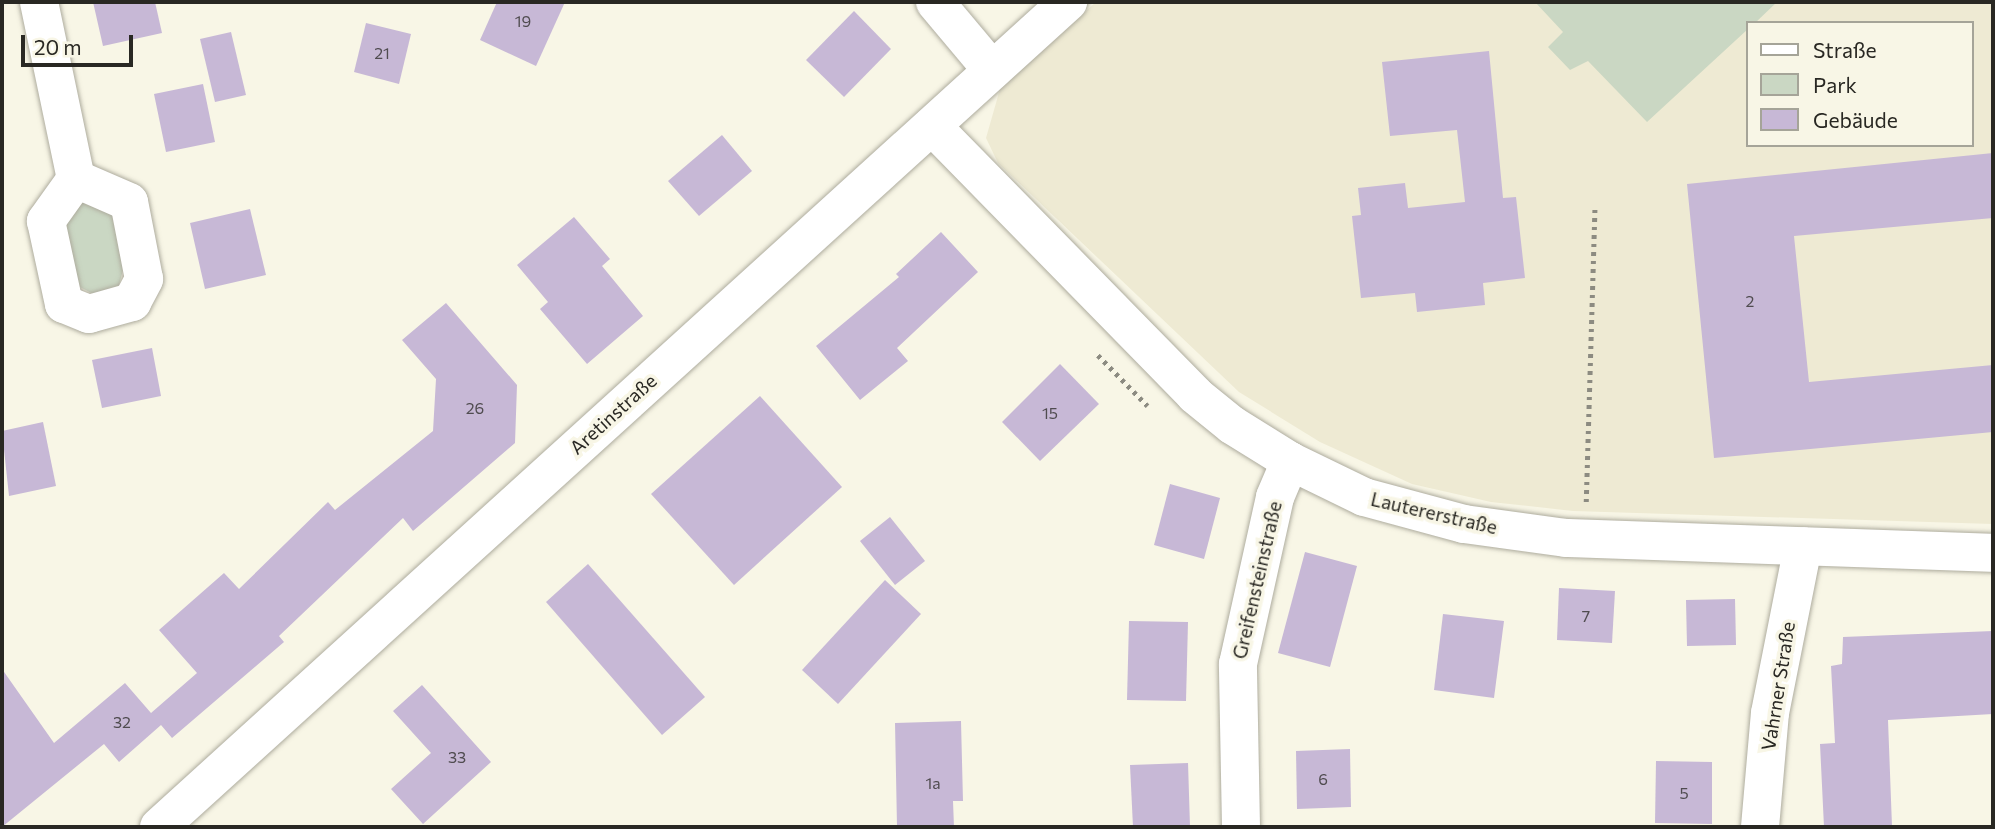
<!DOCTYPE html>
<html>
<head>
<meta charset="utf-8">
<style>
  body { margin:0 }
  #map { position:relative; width:1995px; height:829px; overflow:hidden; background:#f8f6e6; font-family:Commissioner,sans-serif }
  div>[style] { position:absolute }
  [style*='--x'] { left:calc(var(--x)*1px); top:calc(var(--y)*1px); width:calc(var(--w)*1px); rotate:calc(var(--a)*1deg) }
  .built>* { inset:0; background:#eeead3 }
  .green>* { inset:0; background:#cad7c3 }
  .building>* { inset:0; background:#c7b8d6 }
  .path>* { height:4.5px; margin-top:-2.25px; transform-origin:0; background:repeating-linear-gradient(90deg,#8c8b81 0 3.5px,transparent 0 8.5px) }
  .roads { filter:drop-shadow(0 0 2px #aeac9e) drop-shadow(0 0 2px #aeac9e) }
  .street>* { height:38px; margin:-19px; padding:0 19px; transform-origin:19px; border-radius:19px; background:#fff }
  span { translate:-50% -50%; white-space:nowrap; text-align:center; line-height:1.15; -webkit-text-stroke:7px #f8f6e6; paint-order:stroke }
  .number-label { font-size:16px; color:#504c50 }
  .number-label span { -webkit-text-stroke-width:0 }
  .street-label { font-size:19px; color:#292823 }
  .frame { position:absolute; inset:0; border:4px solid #292823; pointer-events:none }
  .legend { position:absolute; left:1746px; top:21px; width:228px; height:126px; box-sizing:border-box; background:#f8f6e6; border:2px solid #a5a498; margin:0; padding:9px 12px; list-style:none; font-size:21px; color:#292823 }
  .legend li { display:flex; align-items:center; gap:14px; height:35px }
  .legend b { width:35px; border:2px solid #a5a498 }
  .scale { position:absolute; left:21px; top:35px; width:112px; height:32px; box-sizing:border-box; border:4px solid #292823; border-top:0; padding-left:9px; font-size:21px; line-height:24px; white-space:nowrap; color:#292823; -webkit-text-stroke:5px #f8f6e6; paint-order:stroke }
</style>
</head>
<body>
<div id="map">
  <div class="built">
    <div style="clip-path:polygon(evenodd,1096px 2px,1993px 2px,1993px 524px,1573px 511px,1491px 502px,1412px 484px,1320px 442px,1239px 392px,998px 163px,986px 138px,1000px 89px,1096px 2px,1748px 23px,1972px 23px,1972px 145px,1748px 145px,1748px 23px)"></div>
  </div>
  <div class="green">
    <div style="clip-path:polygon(1535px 2px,1777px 2px,1755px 23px,1748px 23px,1748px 29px,1647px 122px,1588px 61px,1570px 70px,1548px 47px,1563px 32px)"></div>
    <div style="clip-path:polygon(86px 201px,112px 215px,123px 270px,119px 285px,99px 297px,78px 286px,65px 218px,73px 207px)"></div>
  </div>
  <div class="building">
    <div style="clip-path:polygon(93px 2px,155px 2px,162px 33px,103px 46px)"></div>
    <div style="clip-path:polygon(497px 2px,565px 2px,536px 66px,480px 40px)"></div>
    <div style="clip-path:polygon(854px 11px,891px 49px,844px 97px,806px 60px)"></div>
    <div style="clip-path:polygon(366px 23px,411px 34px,399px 84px,354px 72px)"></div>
    <div style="clip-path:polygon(231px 32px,246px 95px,215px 102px,200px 39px)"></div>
    <div style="clip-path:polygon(1489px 51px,1503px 198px,1516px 197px,1525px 278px,1483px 283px,1485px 305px,1417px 312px,1415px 293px,1361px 298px,1352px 216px,1361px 215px,1358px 188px,1405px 183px,1408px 208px,1465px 202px,1457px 130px,1390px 136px,1382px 62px)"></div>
    <div style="clip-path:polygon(203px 84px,215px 142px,166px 152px,154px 94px)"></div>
    <div style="clip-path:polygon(722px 135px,752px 171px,699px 216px,668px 181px)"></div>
    <div style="clip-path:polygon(1993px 153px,1993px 218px,1794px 236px,1809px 382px,1993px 365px,1993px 432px,1714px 458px,1687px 184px)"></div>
    <div style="clip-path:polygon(250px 209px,266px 275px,205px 289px,190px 223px)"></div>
    <div style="clip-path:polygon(574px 217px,610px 259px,602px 266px,643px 316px,587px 364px,540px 309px,548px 302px,517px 265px)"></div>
    <div style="clip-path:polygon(941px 232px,978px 272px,897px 348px,908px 361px,860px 400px,816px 346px,899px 277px,896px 274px)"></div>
    <div style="clip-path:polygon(446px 303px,517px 385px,515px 443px,413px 531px,403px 518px,279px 636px,284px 642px,172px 738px,161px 725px,119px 762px,104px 744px,2px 827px,2px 669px,54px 743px,125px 683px,151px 713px,197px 673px,159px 630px,224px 573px,239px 589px,328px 502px,335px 510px,433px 431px,436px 379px,402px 340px)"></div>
    <div style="clip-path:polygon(152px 348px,161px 396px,102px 408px,92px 360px)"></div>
    <div style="clip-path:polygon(1060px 364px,1099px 404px,1040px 461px,1002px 422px)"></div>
    <div style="clip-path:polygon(760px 396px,842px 487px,734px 585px,651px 494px)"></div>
    <div style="clip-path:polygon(43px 422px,56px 486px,9px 496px,2px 431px)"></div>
    <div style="clip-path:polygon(1170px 484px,1220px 498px,1204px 559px,1154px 545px)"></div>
    <div style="clip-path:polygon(890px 517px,925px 561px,895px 585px,860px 541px)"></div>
    <div style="clip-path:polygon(1305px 552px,1357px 566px,1330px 667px,1278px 653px)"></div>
    <div style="clip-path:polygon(588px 564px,705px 697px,662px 735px,546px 602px)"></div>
    <div style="clip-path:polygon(885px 580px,921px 614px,838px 704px,802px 670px)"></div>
    <div style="clip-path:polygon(1559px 588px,1615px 591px,1612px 643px,1557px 640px)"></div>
    <div style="clip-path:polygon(1735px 599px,1736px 645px,1687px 646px,1686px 600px)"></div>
    <div style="clip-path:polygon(1443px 614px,1504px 621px,1494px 698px,1434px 690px)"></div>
    <div style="clip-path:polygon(1129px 621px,1188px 622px,1186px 701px,1127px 700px)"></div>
    <div style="clip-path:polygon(1993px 631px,1993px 714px,1888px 720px,1892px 826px,1824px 827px,1820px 744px,1835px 743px,1831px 666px,1842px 664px,1843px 637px)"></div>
    <div style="clip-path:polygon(422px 685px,491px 762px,423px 824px,391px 789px,431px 753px,393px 711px)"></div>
    <div style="clip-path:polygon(961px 721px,963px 801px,953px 801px,954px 827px,897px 827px,895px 723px)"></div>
    <div style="clip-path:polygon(1350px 749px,1351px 807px,1297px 809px,1296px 751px)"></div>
    <div style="clip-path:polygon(1656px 761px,1712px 762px,1712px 824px,1655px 823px)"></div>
    <div style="clip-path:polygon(1188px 763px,1190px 827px,1133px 827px,1130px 765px)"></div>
  </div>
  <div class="path">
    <div style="--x:1098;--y:355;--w:71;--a:45.6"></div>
    <div style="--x:1586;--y:502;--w:296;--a:-88.3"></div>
  </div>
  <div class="roads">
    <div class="street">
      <div style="--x:39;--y:2;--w:181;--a:78.2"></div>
      <div style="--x:76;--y:179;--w:52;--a:125.5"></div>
      <div style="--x:46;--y:221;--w:85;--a:77.8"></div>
      <div style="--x:64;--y:304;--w:27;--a:22"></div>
      <div style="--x:89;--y:314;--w:45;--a:-15.6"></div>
      <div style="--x:132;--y:302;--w:26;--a:-62"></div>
      <div style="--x:144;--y:279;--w:78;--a:-101"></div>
      <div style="--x:129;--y:202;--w:58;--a:-156.5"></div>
      <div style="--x:935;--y:2;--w:89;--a:50"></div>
      <div style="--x:932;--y:126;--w:376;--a:45.6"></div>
      <div style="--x:1195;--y:395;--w:48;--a:39"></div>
      <div style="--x:1232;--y:425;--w:68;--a:31.8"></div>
      <div style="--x:1290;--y:461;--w:82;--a:25.9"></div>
      <div style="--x:1364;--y:497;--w:104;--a:15.1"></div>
      <div style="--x:1464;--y:524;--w:103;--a:7.8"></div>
      <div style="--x:1566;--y:538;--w:427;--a:2"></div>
      <div style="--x:159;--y:827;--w:1228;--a:-42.23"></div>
      <div style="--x:1241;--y:827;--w:163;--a:-91.1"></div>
      <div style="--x:1238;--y:664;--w:171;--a:-77.5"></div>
      <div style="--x:1275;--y:497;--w:39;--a:-67"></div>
      <div style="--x:1760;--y:827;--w:114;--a:-85"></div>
      <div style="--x:1770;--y:713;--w:170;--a:-78.8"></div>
    </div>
  </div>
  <div class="number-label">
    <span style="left:523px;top:21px">19</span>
    <span style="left:382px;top:53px">21</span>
    <span style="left:1750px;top:301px">2</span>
    <span style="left:475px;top:408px">26</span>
    <span style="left:1050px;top:413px">15</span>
    <span style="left:1586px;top:616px">7</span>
    <span style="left:122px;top:722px">32</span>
    <span style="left:457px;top:757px">33</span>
    <span style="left:1323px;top:779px">6</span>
    <span style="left:933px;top:783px">1a</span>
    <span style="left:1684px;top:793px">5</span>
  </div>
  <div class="street-label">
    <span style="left:613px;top:414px;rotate:-42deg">Aretinstraße</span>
    <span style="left:1434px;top:513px;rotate:13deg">Lautererstraße</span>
    <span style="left:1257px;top:580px;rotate:-77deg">Greifensteinstraße</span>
    <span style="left:1778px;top:686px;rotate:-81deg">Vahrner Straße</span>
  </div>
  <div class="frame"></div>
  <ul class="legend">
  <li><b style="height:9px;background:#fff"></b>Straße</li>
  <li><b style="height:19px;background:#cad7c3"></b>Park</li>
  <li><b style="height:19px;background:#c7b8d6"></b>Gebäude</li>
  </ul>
  <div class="scale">20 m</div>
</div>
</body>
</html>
